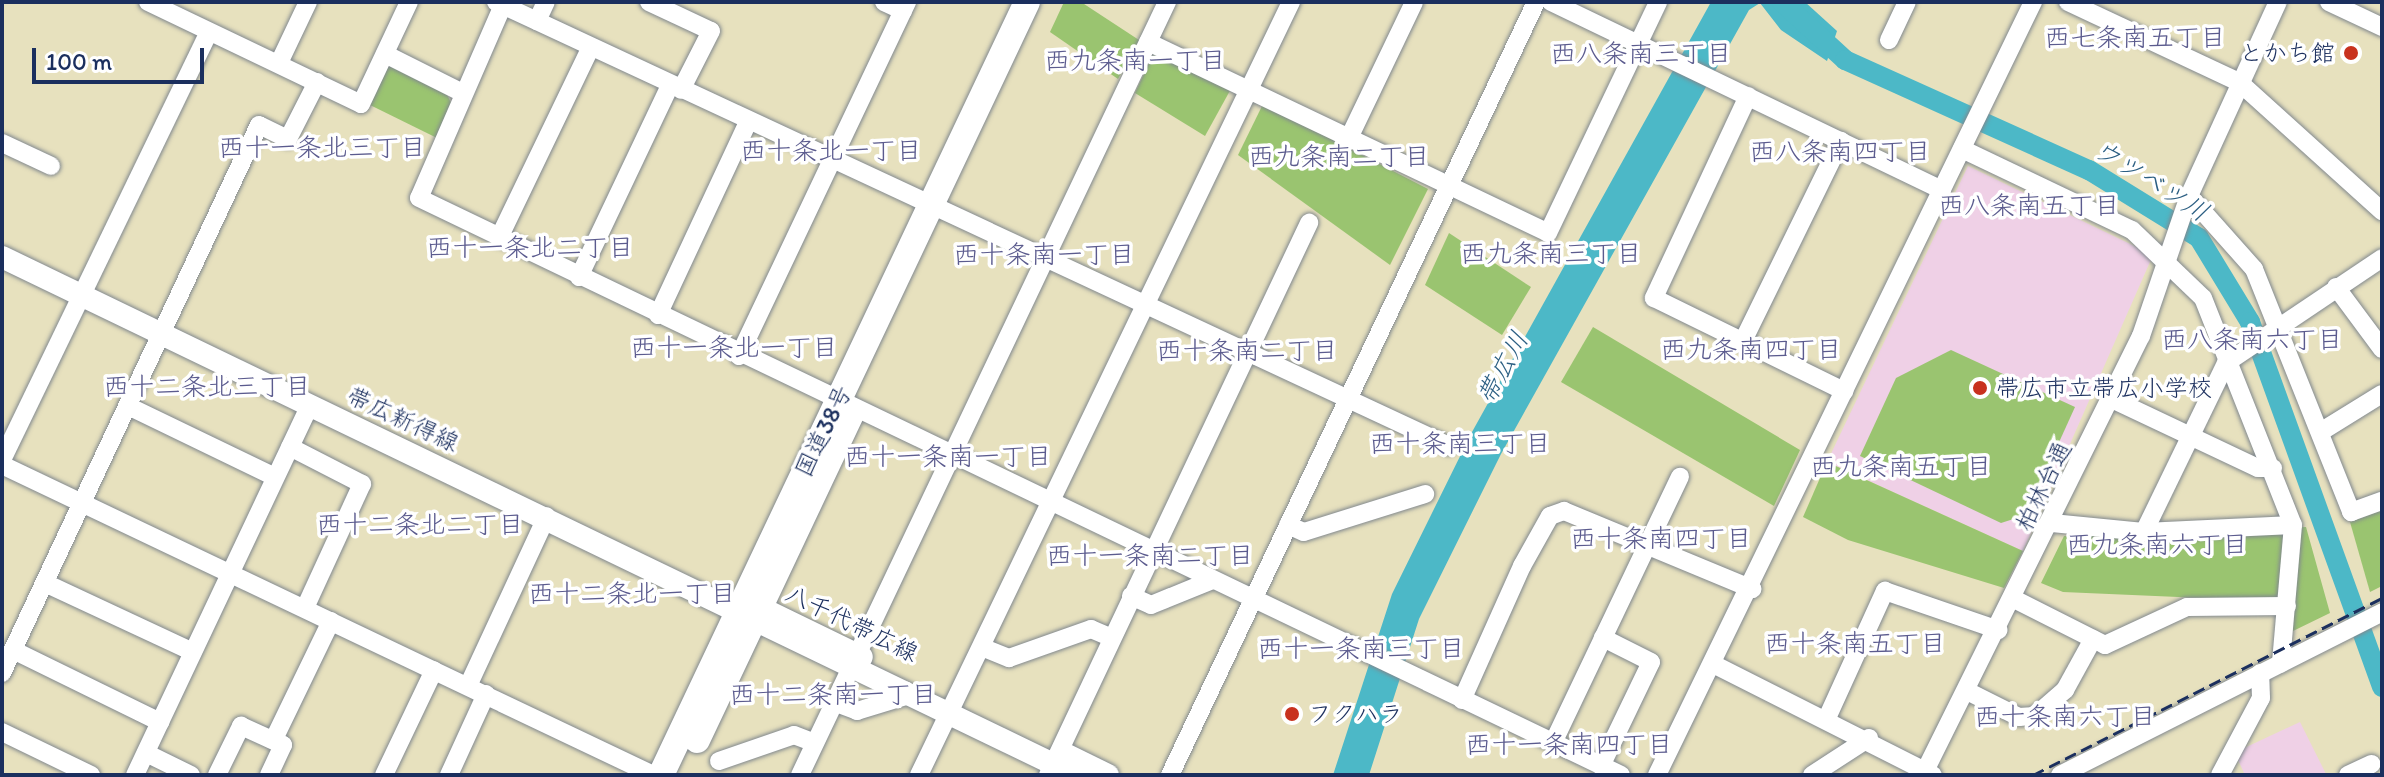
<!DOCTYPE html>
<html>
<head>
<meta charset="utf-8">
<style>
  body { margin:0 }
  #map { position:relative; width:2384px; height:777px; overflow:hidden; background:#e7e1be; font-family:Itim,"Klee One",sans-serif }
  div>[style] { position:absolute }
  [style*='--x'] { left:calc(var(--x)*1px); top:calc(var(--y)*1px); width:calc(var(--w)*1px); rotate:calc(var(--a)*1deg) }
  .built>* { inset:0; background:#efd0e6 }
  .green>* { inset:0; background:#9ac470 }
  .water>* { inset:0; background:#4cb8c7 }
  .river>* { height:20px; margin:-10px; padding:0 10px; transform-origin:10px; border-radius:10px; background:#4cb8c7 }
  .roads { filter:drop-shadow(0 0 2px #81888e) drop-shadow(0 0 2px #81888e) }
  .minor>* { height:18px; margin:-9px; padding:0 9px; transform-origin:9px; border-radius:9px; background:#fff }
  .major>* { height:22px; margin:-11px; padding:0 11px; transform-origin:11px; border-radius:11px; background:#fff }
  .highway>* { height:26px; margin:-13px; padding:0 13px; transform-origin:13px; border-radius:13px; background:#fff }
  .rail>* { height:3px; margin-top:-1.5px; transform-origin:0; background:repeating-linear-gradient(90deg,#1b2f5e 0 12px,transparent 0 18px) }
  .dots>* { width:22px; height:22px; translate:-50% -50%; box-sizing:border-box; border:4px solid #fff; border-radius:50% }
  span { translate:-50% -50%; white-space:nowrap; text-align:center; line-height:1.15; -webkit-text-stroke:7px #fff; paint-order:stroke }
  .poi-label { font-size:24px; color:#1b2f5e }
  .right { translate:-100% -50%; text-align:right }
  .left { translate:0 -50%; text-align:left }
  .street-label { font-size:24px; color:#1b2f5e }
  .neighbourhood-label { font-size:26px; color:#5b5b8e }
  .water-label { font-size:26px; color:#2c5f83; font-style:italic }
  .frame { position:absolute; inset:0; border:4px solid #1b2f5e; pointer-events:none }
  .scale { position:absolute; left:32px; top:48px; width:172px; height:36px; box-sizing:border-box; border:4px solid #1b2f5e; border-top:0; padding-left:10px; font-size:24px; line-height:28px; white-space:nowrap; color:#1b2f5e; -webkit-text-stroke:6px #fff; paint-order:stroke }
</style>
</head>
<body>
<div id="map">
  <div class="built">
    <div style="clip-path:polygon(1968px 166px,2153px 255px,2023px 551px,1827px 462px)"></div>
    <div style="clip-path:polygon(2300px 722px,2326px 774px,2245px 775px,2238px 760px,2242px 749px)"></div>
  </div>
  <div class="green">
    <div style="clip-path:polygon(1064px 2px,1081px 2px,1139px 40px,1118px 79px,1050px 32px)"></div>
    <div style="clip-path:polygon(1155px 50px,1232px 87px,1205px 136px,1135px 93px)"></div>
    <div style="clip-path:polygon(387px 63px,445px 90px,451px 103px,437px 138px,368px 104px)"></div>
    <div style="clip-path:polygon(1263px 104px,1428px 189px,1390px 265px,1238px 155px)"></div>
    <div style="clip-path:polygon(1449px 233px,1531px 287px,1502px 335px,1425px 285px)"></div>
    <div style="clip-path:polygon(1593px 327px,1800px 450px,1774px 506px,1561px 382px)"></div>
    <div style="clip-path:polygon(1951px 350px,2075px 407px,2026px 515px,2001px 523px,1860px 456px,1896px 378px)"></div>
    <div style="clip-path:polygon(1827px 462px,2023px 551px,2004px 588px,1848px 540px,1803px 517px)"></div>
    <div style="clip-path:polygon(2382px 510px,2382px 586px,2370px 592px,2350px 522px)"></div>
    <div style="clip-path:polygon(2306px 527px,2330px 613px,2291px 632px,2293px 602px,2063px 592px,2041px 583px,2064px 536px)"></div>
  </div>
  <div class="water">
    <div style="clip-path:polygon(1711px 2px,1805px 2px,1837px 31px,1827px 61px,1781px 30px,1760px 3px,1749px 10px,1501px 454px,1419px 619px,1369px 775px,1333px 775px,1392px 594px,1472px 432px)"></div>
  </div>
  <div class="river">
    <div style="--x:1782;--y:2;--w:86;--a:42.6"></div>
    <div style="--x:1845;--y:60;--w:268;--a:24.3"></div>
    <div style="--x:2089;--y:170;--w:129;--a:31.7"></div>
    <div style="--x:2199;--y:238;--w:98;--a:58.7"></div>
    <div style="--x:2250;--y:322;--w:388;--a:70.1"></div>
  </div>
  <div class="roads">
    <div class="minor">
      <div style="--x:148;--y:2;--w:236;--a:25.6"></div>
      <div style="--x:361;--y:104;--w:113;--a:-64.8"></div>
      <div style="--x:496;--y:2;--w:1051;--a:24.98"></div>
      <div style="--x:649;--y:2;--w:68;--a:25.1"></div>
      <div style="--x:711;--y:31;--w:66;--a:117"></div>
      <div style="--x:884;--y:2;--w:21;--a:25"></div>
      <div style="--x:1551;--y:2;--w:434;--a:25.7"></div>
      <div style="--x:2068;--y:2;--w:189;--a:25.1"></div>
      <div style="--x:2239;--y:82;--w:193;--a:42.1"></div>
      <div style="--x:2329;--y:2;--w:59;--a:25.3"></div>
      <div style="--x:503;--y:5;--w:210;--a:113.5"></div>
      <div style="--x:419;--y:198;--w:1333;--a:25.64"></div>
      <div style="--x:537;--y:21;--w:21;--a:-65"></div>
      <div style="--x:1889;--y:40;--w:42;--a:-64.7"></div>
      <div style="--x:1148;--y:42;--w:443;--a:25.5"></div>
      <div style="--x:1548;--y:233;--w:256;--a:-64.5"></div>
      <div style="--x:385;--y:54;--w:87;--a:26.6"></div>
      <div style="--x:279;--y:63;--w:68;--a:-64.6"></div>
      <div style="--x:1748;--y:96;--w:223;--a:115"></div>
      <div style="--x:1654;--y:298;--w:212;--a:26.1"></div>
      <div style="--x:1348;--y:140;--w:153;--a:-64.4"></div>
      <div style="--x:2;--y:143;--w:54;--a:25.1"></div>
      <div style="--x:1962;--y:149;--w:188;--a:25.5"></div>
      <div style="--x:2132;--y:230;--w:98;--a:43.8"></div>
      <div style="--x:2203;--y:298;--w:244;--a:68.4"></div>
      <div style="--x:2293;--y:525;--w:139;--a:95"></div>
      <div style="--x:2189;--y:196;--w:98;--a:48.3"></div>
      <div style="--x:2254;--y:269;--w:262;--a:68.2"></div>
      <div style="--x:2351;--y:512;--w:33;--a:-20"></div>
      <div style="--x:499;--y:238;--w:212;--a:-64.3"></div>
      <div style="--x:579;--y:277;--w:212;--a:-64.6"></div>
      <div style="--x:2336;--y:287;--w:77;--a:53.4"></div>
      <div style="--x:658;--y:315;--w:213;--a:-65"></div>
      <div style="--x:1743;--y:341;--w:223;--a:-63.9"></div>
      <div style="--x:739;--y:356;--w:392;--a:-64.6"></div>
      <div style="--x:2112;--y:399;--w:161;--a:25.3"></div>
      <div style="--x:2258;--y:468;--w:15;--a:0"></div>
      <div style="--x:128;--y:406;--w:163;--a:25.8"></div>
      <div style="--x:2322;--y:431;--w:70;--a:-31.7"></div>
      <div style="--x:290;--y:447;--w:81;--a:27.2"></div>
      <div style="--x:362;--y:484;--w:136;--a:114.7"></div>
      <div style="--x:2;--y:460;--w:475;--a:-64.2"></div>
      <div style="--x:2;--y:465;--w:721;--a:25.46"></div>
      <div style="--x:2052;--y:523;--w:92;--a:5.6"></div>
      <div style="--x:2144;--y:532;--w:149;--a:-2.7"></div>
      <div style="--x:1288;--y:525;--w:17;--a:24"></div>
      <div style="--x:1304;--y:532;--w:127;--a:-17.4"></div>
      <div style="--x:2144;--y:532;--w:188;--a:-64.1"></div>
      <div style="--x:2226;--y:363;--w:188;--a:-33.9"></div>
      <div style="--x:45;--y:583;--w:163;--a:25"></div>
      <div style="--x:1131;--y:596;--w:22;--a:24"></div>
      <div style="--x:1151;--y:605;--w:64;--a:-22.1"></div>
      <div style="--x:2014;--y:599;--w:102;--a:26.8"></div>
      <div style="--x:2105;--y:645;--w:90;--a:-24.9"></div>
      <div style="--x:2187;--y:607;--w:100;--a:-0.6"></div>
      <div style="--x:984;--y:648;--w:27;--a:22"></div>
      <div style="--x:1009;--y:658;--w:87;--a:-19.5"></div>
      <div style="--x:1091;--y:629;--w:23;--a:23"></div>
      <div style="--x:13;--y:650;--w:164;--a:26.1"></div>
      <div style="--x:1715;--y:665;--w:244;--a:26.8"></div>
      <div style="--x:2;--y:673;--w:605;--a:-64.87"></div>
      <div style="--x:259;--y:125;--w:32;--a:26"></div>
      <div style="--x:288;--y:139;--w:64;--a:-63"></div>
      <div style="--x:468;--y:686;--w:187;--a:-65.1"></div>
      <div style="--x:1967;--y:691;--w:58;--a:26.6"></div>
      <div style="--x:2019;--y:717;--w:16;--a:-4"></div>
      <div style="--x:2035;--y:716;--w:40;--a:-41"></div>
      <div style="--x:2065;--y:690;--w:58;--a:-61.2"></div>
      <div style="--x:1462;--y:700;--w:147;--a:-65.9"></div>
      <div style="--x:1522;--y:566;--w:57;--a:-60.8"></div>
      <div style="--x:1550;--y:516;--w:15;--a:-20"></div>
      <div style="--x:1564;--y:511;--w:204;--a:22.5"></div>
      <div style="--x:834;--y:702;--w:25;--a:21"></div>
      <div style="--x:857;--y:711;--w:54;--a:-17.1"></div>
      <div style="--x:1827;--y:718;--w:140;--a:-65.5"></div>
      <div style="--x:1885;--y:591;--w:120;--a:19"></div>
      <div style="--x:2;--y:732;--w:99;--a:25.8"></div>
      <div style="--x:274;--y:739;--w:131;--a:-64.2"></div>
      <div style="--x:1553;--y:743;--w:295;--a:-64.5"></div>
      <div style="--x:146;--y:753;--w:50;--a:26.1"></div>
      <div style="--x:719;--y:761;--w:79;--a:-19.1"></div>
      <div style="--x:794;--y:735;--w:22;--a:21"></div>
      <div style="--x:1601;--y:766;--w:115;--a:-64.3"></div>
      <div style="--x:1651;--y:662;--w:54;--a:-153.4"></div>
      <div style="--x:135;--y:775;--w:410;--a:-64.7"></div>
      <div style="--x:217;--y:775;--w:55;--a:-63.9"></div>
      <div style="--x:241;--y:726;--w:46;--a:24.3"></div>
      <div style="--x:283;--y:745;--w:33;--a:115"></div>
      <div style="--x:384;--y:775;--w:116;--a:-64.5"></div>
      <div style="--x:449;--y:775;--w:89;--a:-65.4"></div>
      <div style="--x:800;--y:775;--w:856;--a:-64.6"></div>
      <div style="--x:919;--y:775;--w:858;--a:-64.3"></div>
      <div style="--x:1048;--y:775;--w:611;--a:-64.69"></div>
      <div style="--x:1170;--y:775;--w:855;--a:-64.66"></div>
      <div style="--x:1657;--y:775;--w:860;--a:-64.06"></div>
      <div style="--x:1812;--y:775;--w:68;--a:-33"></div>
      <div style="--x:1923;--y:775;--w:490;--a:-63.6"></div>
      <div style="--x:2141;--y:336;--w:148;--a:-71.1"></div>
      <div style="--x:2189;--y:196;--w:213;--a:-65.4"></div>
      <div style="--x:2060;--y:775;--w:361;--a:-26.8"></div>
      <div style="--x:2220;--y:775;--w:87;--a:-62"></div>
      <div style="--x:2261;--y:698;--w:25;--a:-92"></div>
      <div style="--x:2348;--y:775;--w:26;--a:-25"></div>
    </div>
    <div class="major">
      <div style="--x:2;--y:257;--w:1192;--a:25.75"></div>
      <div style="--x:744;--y:607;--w:17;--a:3"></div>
      <div style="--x:761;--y:608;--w:112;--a:25.9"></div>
      <div style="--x:1063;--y:753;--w:50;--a:26.1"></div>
    </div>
    <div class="highway">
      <div style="--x:697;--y:740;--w:361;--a:-64.7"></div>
      <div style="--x:661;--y:775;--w:855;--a:-64.66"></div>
    </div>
  </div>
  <div class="rail">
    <div style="--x:2033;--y:775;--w:391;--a:-26.9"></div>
  </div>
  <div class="dots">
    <div style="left:2351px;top:53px;background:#c8321e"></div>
    <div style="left:1980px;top:388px;background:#c8321e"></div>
    <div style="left:1292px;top:714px;background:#c8321e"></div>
  </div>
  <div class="poi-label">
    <span class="right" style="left:2335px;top:53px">とかち館</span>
    <span class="left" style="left:1996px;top:388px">帯広市立帯広小学校</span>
    <span class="left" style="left:1308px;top:714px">フクハラ</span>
  </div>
  <div class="street-label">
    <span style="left:403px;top:419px;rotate:25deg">帯広新得線</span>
    <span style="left:823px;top:431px;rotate:-64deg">国道38号</span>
    <span style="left:2043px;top:486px;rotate:-64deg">柏林台通</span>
    <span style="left:852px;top:623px;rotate:26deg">八千代帯広線</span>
  </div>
  <div class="neighbourhood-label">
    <span style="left:2135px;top:38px">西七条南五丁目</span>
    <span style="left:1641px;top:54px">西八条南三丁目</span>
    <span style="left:1135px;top:61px">西九条南一丁目</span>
    <span style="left:322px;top:148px">西十一条北三丁目</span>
    <span style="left:831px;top:151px">西十条北一丁目</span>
    <span style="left:1840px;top:152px">西八条南四丁目</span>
    <span style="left:1339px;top:157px">西九条南二丁目</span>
    <span style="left:2029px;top:206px">西八条南五丁目</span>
    <span style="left:530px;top:248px">西十一条北二丁目</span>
    <span style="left:1551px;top:254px">西九条南三丁目</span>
    <span style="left:1044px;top:255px">西十条南一丁目</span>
    <span style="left:2252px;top:340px">西八条南六丁目</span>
    <span style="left:734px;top:348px">西十一条北一丁目</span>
    <span style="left:1751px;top:350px">西九条南四丁目</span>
    <span style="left:1247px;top:351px">西十条南二丁目</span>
    <span style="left:207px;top:387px">西十二条北三丁目</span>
    <span style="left:1460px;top:444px">西十条南三丁目</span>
    <span style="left:948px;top:457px">西十一条南一丁目</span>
    <span style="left:1901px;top:467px">西九条南五丁目</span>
    <span style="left:420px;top:525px">西十二条北二丁目</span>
    <span style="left:1661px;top:539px">西十条南四丁目</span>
    <span style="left:2157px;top:545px">西九条南六丁目</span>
    <span style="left:1150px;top:556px">西十一条南二丁目</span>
    <span style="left:632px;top:594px">西十二条北一丁目</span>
    <span style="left:1855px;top:644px">西十条南五丁目</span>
    <span style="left:1361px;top:649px">西十一条南三丁目</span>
    <span style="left:833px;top:695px">西十二条南一丁目</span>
    <span style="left:2065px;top:717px">西十条南六丁目</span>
    <span style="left:1569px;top:745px">西十一条南四丁目</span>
  </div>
  <div class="water-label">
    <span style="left:2151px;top:181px;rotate:32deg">ウツベツ川</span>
    <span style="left:1503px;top:368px;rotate:-61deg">帯広川</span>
  </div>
  <div class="frame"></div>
  <div class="scale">100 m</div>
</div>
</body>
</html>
